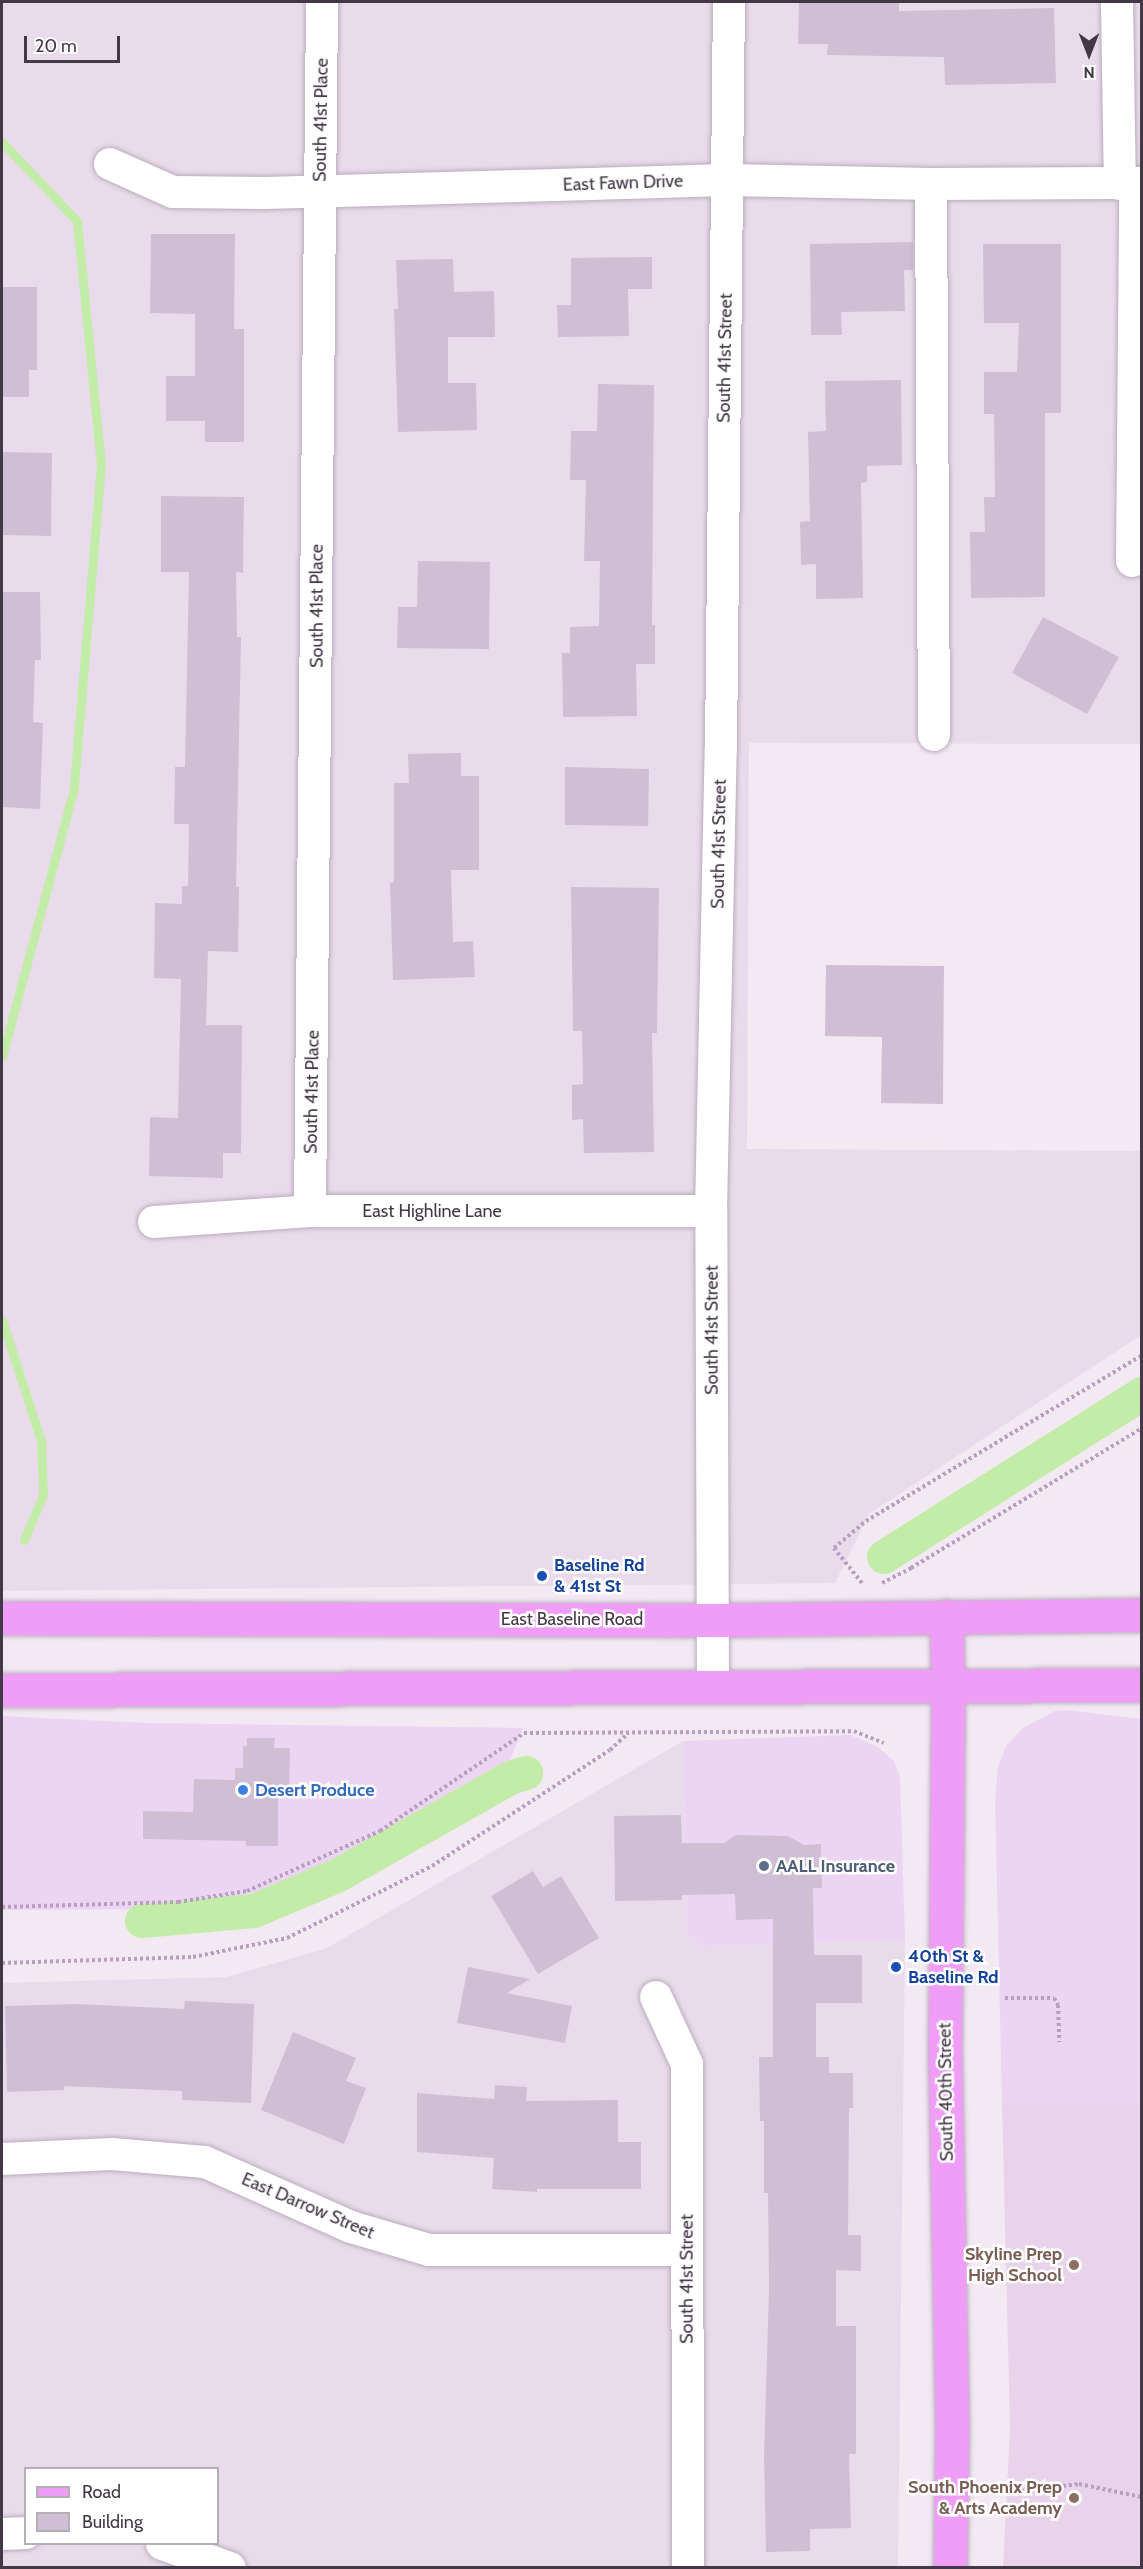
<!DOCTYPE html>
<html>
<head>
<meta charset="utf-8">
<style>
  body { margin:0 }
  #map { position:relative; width:1143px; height:2569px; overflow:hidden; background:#f2e9f3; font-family:Cabin,sans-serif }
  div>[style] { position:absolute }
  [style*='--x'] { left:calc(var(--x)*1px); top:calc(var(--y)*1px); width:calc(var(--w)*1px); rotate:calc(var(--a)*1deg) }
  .residential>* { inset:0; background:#e9dbeb }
  .commercial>* { inset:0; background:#ecd5f3 }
  .education>* { inset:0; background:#e9d3eb }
  .stream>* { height:9px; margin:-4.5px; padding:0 4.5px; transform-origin:4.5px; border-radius:4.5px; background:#c4eca9 }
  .canal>* { height:34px; margin:-17px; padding:0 17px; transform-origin:17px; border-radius:17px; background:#c4eca9 }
  .building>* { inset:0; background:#d0bfd4 }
  .path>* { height:4px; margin-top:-2px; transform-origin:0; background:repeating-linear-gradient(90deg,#b99ebf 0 3px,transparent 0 6px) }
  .roads { filter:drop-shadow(0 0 2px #bbacbe) drop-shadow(0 0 2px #bbacbe) }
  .minor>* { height:32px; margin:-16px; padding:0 16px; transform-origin:16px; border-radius:16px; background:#fff }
  .major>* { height:33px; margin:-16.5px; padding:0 16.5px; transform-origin:16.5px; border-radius:16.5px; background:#ef9df7 }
  .dots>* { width:16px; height:16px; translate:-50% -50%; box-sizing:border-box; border:3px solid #fff; border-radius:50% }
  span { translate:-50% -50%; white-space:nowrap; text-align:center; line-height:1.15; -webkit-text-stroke:5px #fff; paint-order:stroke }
  .street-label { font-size:18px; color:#433846 }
  .transit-label { font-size:18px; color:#164399; font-weight:700 }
  .left { translate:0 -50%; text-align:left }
  .shop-label { font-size:18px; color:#366cbe; font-weight:700 }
  .service-label { font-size:18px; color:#4e5e75; font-weight:700 }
  .education-label { font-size:18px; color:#785e54; font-weight:700 }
  .right { translate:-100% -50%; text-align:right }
  .frame { position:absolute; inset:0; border:3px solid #433846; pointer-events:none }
  .legend { position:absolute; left:24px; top:2467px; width:195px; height:78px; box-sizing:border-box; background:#fff; border:2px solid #b4afb5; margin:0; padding:8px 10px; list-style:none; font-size:18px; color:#433846 }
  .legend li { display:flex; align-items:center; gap:12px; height:30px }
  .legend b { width:30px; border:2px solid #b4afb5 }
  .north { position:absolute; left:1059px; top:24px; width:60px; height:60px; -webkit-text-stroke:4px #fff; paint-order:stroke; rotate:180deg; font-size:16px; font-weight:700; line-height:24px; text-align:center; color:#433846 }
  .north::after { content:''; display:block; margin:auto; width:21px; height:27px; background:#433846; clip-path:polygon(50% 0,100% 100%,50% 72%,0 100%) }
  .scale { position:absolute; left:24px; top:36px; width:96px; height:27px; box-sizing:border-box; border:3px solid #433846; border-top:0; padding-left:8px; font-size:18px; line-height:21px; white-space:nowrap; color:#433846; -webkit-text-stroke:4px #fff; paint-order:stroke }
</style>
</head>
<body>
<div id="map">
  <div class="residential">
    <div style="clip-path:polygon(2px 2px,1141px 2px,1141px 744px,749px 743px,747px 1149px,1141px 1151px,1141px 1335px,869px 1514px,835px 1583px,2px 1591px)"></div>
    <div style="clip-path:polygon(evenodd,683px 1741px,687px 1935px,704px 1946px,905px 1940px,898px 2567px,2px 2567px,2px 1983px,227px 1977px,327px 1948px,683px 1741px,26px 2468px,218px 2468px,218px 2544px,26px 2544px,26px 2468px)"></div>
  </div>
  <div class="commercial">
    <div style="clip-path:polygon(1067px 1710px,1141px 1719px,1141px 2103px,1002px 2103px,995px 1801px,998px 1766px,1006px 1746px,1023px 1728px,1055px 1711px)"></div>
    <div style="clip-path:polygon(2px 1716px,146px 1723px,523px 1728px,510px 1761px,408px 1823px,340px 1859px,266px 1889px,224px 1900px,154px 1909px,2px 1910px)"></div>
    <div style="clip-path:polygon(850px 1735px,878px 1747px,893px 1760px,900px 1776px,905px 1940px,704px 1946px,687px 1935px,683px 1741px)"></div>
  </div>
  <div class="education">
    <div style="clip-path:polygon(1002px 2103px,1141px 2103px,1141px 2567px,1003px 2567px,1010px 2428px)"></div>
  </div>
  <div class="stream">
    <div style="--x:2;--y:142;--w:109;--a:46.5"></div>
    <div style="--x:77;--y:221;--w:244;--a:84.4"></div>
    <div style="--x:101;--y:464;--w:325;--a:94.8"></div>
    <div style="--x:74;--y:788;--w:278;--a:105"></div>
    <div style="--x:2;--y:1320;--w:127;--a:72.1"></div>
    <div style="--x:41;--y:1441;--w:54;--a:87.9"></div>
    <div style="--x:43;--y:1495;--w:49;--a:112.9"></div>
  </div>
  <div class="canal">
    <div style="--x:884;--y:1557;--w:305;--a:-32.3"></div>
    <div style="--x:142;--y:1921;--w:112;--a:-5.1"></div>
    <div style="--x:254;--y:1911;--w:90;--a:-22.9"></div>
    <div style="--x:337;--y:1876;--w:199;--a:-29.5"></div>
    <div style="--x:510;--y:1778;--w:17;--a:-17"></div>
  </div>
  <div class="building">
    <div style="clip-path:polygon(799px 2px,899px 2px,899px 11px,1054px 8px,1056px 83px,945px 85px,944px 57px,827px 55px,828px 44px,798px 44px)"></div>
    <div style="clip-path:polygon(151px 234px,235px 234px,234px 329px,244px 329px,244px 442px,205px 442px,205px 421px,166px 421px,166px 376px,195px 376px,195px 314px,150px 313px)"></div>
    <div style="clip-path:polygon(913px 242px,913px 270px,904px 270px,905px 311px,841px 312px,842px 335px,811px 335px,810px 244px)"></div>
    <div style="clip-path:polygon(983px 244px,1061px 244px,1061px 413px,1045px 413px,1045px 597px,971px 598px,970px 532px,985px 532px,984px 497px,995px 497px,994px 414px,984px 414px,984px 372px,1017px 372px,1019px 323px,984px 323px)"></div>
    <div style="clip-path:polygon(652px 257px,652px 289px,628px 289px,629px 336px,558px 337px,557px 305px,571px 305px,571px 258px)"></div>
    <div style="clip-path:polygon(453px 259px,454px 292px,494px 291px,495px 337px,448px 337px,448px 383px,476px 383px,477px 430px,398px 432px,394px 309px,398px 309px,396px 260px)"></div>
    <div style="clip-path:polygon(2px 287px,37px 287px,37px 370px,29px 370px,29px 397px,2px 397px)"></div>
    <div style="clip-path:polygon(901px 380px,902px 465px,867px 466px,867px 482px,861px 483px,863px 598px,816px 599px,816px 564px,801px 565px,800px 522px,810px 521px,808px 432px,826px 431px,825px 381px)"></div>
    <div style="clip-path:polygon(598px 384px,654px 385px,652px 625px,655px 625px,655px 664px,636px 664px,637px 716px,563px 717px,562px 653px,570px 653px,570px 627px,599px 626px,600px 561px,584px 561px,586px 480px,570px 480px,571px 431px,597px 431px)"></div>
    <div style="clip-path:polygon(2px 452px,52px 453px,51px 536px,2px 535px)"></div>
    <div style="clip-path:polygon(161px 496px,244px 497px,243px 573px,236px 572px,237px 637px,241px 637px,236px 887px,239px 887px,238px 952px,208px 951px,206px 1025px,242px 1025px,241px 1153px,223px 1153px,223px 1178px,149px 1176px,150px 1117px,178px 1118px,181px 979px,154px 978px,155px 903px,182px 904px,182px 886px,188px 886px,189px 824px,174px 824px,175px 767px,185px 767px,189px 572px,161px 572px)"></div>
    <div style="clip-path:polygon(418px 561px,490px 562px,489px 649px,397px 648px,398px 607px,417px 607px)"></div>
    <div style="clip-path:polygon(2px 592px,40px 592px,41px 660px,35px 660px,33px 722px,43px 723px,40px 809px,2px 807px)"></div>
    <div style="clip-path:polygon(1043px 617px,1119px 657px,1087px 714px,1012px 673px)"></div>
    <div style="clip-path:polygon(461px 753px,461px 776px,479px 776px,479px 870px,451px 870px,453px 942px,473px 941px,475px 977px,393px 980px,390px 883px,394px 882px,394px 783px,409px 783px,408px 754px)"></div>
    <div style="clip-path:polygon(565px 767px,649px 769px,648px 826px,565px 825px)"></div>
    <div style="clip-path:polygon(571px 887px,659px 888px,657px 1033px,652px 1033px,654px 1152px,584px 1153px,583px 1119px,572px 1120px,572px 1085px,583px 1084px,582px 1031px,573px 1031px)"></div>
    <div style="clip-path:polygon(826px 965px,944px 966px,943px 1104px,881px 1103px,882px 1037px,825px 1036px)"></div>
    <div style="clip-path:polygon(247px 1738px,275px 1738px,274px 1748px,290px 1748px,289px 1796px,278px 1795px,278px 1846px,246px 1846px,246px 1841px,143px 1839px,143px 1811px,193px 1812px,194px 1779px,235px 1780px,235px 1768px,243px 1768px,243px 1746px,247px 1746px)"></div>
    <div style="clip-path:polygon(681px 1815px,682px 1843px,724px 1843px,736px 1835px,788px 1836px,804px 1845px,821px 1844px,822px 1888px,813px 1888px,814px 1955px,862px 1955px,862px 2003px,816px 2003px,816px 2057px,829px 2057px,829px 2073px,853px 2073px,853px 2108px,849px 2108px,848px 2235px,861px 2235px,861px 2271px,836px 2270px,836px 2326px,856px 2326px,856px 2454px,849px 2454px,851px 2528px,810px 2529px,810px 2551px,766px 2552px,764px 2456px,769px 2289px,768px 2193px,764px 2193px,764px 2121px,760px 2121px,759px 2057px,773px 2057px,773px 1919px,736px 1920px,735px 1894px,682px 1895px,682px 1900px,615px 1901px,614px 1816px)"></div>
    <div style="clip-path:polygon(533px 1871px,543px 1887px,561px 1876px,599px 1938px,538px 1974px,491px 1896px)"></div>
    <div style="clip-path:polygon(468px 1967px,530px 1979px,507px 1993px,572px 2006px,565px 2043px,457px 2023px)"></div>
    <div style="clip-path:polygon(185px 2001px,254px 2004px,251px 2103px,182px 2100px,182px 2091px,64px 2086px,64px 2090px,7px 2092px,5px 2006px,76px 2004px,184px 2009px)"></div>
    <div style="clip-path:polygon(293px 2032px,356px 2058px,346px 2081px,366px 2088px,344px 2144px,261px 2110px)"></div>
    <div style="clip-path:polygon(495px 2085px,527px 2087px,526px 2101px,618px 2100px,618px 2142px,641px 2142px,641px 2189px,537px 2189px,537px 2192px,492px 2189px,494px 2158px,417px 2152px,417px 2093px,494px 2099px)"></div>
  </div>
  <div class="path">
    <div style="--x:862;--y:1583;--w:45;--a:-128.7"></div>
    <div style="--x:834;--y:1548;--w:42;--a:-40.2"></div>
    <div style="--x:866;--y:1521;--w:322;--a:-31"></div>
    <div style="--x:882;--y:1583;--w:33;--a:-27"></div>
    <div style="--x:911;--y:1568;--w:270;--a:-31.2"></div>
    <div style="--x:2;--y:1907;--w:176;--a:-1.6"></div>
    <div style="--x:178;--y:1902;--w:70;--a:-9.1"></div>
    <div style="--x:247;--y:1891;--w:146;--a:-24.3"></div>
    <div style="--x:380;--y:1831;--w:174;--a:-34.2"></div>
    <div style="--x:524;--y:1733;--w:330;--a:-0.3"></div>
    <div style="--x:854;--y:1731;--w:32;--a:22"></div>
    <div style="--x:2;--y:1963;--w:191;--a:-1.8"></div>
    <div style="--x:193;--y:1957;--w:96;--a:-11.4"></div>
    <div style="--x:287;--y:1938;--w:162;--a:-26.4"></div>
    <div style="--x:432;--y:1866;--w:212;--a:-33.1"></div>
    <div style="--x:610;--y:1750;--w:25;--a:-43"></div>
    <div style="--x:1005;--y:1998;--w:49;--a:0"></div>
    <div style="--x:1054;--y:1998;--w:8;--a:60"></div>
    <div style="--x:1058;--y:2005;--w:37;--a:88"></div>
    <div style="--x:1021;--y:2491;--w:58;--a:-6.9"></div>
    <div style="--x:1079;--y:2484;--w:64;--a:11.7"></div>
  </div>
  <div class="roads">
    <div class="minor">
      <div style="--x:1117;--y:2;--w:182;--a:89.1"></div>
      <div style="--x:110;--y:164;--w:69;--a:24"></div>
      <div style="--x:173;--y:192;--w:92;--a:0.6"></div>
      <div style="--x:265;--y:193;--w:462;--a:-1.6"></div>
      <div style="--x:727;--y:180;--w:204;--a:1.1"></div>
      <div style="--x:931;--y:184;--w:211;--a:-0.3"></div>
      <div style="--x:931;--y:184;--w:551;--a:89.69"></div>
      <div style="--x:1132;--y:561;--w:378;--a:-89.5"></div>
      <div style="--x:310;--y:1211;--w:1209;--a:-89.43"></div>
      <div style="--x:154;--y:1222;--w:156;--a:-4"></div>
      <div style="--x:310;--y:1211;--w:401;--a:0"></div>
      <div style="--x:713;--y:1687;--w:476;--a:-90.2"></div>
      <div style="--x:711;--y:1211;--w:463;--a:-88.8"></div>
      <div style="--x:721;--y:748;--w:746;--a:-89.39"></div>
      <div style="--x:656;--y:1997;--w:74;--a:65.2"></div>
      <div style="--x:687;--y:2064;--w:504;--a:89.89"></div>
      <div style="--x:2;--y:2159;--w:110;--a:-2.6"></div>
      <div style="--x:112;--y:2154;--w:93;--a:4.9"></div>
      <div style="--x:205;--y:2162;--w:160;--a:24"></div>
      <div style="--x:351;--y:2227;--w:81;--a:16.4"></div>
      <div style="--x:429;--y:2250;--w:258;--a:0"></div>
      <div style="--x:2;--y:2534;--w:24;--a:-2"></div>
      <div style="--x:162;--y:2544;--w:72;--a:19.4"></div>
    </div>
    <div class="major">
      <div style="--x:946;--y:1616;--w:70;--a:88.4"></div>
      <div style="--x:948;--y:1686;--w:376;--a:90.5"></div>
      <div style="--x:945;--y:2062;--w:364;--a:88.9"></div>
      <div style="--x:952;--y:2426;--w:142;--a:90.8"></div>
      <div style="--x:2;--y:1618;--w:712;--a:0.16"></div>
      <div style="--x:714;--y:1620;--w:428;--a:-0.7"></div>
      <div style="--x:2;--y:1690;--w:1140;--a:-0.25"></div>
    </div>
  </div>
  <div class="dots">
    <div style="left:542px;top:1576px;background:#1a4fb4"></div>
    <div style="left:243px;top:1790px;background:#3f7fe0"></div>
    <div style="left:764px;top:1866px;background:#5c6f8a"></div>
    <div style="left:896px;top:1967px;background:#1a4fb4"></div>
    <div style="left:1074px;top:2265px;background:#8d6e63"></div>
    <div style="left:1074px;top:2498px;background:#8d6e63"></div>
  </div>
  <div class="street-label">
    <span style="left:321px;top:120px;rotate:-89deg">South 41st Place</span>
    <span style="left:623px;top:183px;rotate:-2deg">East Fawn Drive</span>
    <span style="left:725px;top:358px;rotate:-89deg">South 41st Street</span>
    <span style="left:317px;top:606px;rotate:-90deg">South 41st Place</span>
    <span style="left:719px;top:844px;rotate:-89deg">South 41st Street</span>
    <span style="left:312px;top:1092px;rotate:-89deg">South 41st Place</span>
    <span style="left:432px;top:1211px">East Highline Lane</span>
    <span style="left:712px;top:1330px;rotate:-90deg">South 41st Street</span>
    <span style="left:572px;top:1619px">East Baseline Road</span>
    <span style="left:946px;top:2092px;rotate:-91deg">South 40th Street</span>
    <span style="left:308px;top:2206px;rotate:23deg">East Darrow Street</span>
    <span style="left:687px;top:2279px;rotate:-90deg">South 41st Street</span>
  </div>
  <div class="transit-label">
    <span class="left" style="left:554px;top:1576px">Baseline Rd<br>&amp; 41st St</span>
    <span class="left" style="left:908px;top:1967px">40th St &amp;<br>Baseline Rd</span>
  </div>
  <div class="shop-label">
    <span class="left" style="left:255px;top:1790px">Desert Produce</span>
  </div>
  <div class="service-label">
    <span class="left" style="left:776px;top:1866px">AALL Insurance</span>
  </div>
  <div class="education-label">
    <span class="right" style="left:1062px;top:2265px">Skyline Prep<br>High School</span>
    <span class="right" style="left:1062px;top:2498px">South Phoenix Prep<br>&amp; Arts Academy</span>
  </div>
  <div class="frame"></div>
  <ul class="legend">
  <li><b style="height:8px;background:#ef9df7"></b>Road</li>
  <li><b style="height:16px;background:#d0bfd4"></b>Building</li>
  </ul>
  <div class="north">N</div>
  <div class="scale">20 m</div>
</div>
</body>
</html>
